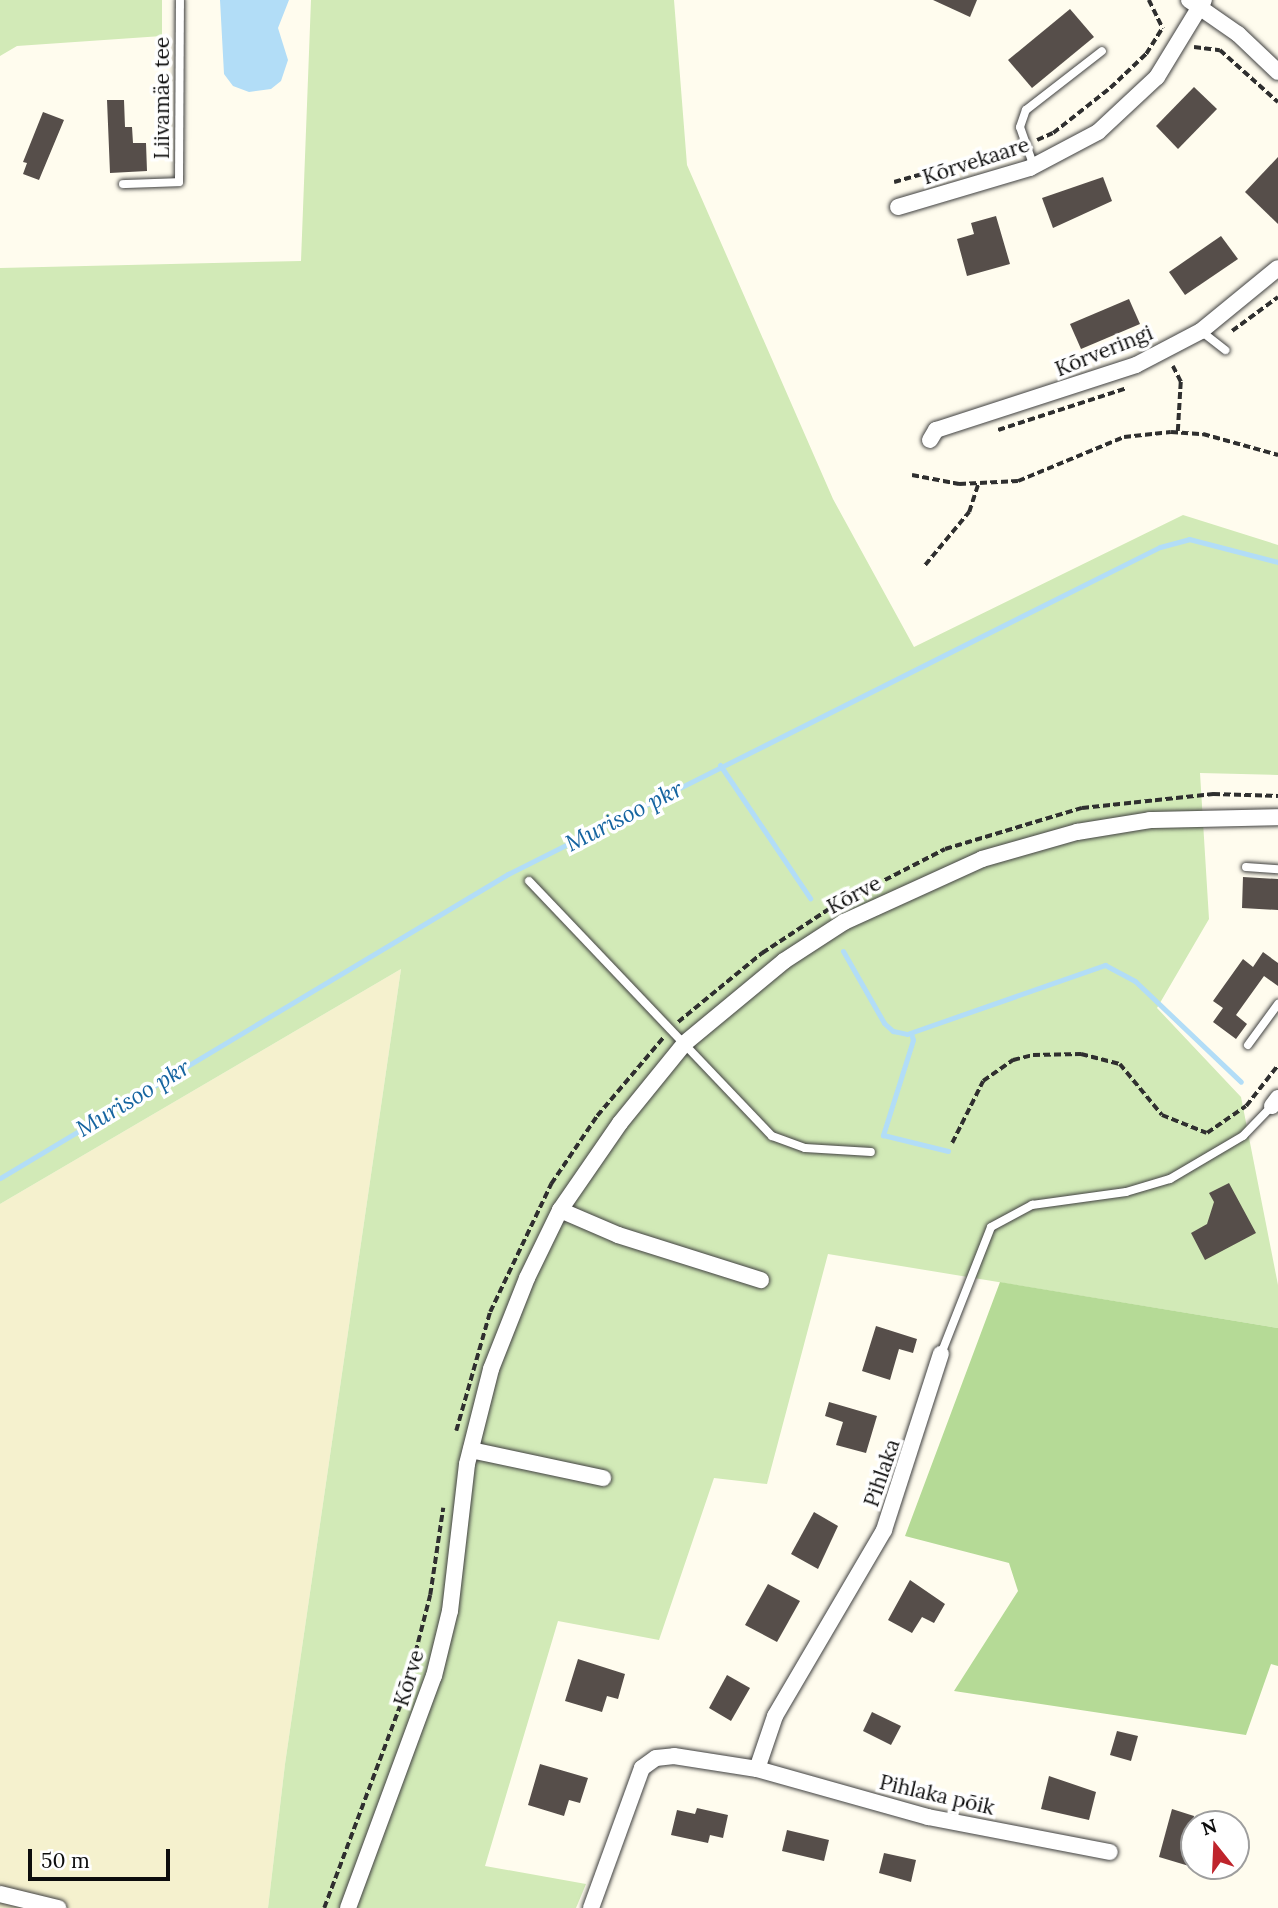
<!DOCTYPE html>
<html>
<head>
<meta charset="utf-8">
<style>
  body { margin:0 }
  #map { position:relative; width:1278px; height:1908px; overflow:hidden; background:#fffcee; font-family:Lora,serif }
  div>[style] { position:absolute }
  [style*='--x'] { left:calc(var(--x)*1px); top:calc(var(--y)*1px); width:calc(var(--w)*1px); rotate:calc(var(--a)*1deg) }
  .farmland>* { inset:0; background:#f5f1ce }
  .green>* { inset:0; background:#d2eab7 }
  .forest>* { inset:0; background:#b5da96 }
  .water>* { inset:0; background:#b2ddf7 }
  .stream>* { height:5px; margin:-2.5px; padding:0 2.5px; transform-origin:2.5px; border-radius:2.5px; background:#b2ddf7 }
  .building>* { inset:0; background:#564e4a }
  .path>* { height:3.5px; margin-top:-1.75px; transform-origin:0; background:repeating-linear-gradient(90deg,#2f2f2f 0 7px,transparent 0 10.5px) }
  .roads { filter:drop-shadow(0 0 2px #404040) drop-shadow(0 0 2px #404040) }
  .service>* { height:8px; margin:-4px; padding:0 4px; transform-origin:4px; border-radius:4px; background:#fff }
  .minor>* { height:16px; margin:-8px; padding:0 8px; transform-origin:8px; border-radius:8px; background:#fff }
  span { translate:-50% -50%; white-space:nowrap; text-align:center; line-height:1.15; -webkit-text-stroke:7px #fff; paint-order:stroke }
  .street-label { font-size:21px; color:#0d0d0d }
  .water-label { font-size:23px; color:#1564a0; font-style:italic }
  .north { position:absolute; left:1180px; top:1810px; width:70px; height:70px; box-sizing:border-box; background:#fff; border:2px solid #9e9e9e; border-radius:50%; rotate:342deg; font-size:19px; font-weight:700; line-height:28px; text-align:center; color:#0d0d0d }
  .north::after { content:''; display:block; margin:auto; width:24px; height:32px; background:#bf242c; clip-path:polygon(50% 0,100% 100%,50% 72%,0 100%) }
  .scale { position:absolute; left:28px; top:1849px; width:142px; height:32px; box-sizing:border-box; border:4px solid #0d0d0d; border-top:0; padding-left:9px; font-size:21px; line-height:24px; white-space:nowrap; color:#0d0d0d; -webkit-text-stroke:5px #fff; paint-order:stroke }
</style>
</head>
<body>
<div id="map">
  <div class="farmland">
    <div style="clip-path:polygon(401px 969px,285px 1764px,268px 1908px,0 1908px,0 1204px)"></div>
  </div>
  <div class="green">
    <div style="clip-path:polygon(0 0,162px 0,162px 36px,17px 46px,0 56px)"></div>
    <div style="clip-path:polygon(311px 0,674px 0,687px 165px,833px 499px,914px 647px,1183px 515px,1278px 545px,1278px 775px,1200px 773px,1209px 919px,1157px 1008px,1241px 1097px,1278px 1285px,1278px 1328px,828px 1254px,767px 1484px,714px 1478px,659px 1640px,558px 1621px,485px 1866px,586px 1884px,576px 1908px,268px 1908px,285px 1764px,401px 969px,0 1204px,0 268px,301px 261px)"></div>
  </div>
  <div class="forest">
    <div style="clip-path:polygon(1000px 1282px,1278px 1328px,1278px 1666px,1271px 1664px,1246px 1735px,954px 1691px,1018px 1591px,1009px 1563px,905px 1536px)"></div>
  </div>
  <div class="water">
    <div style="clip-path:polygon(220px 0,289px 0,278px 28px,288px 60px,281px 81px,271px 89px,249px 92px,233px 86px,224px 74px)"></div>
  </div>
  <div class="stream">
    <div style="--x:720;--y:765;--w:161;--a:55.9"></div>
    <div style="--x:843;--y:951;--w:83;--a:60.3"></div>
    <div style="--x:884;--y:1023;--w:12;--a:42"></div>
    <div style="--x:893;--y:1031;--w:14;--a:12"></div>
    <div style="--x:907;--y:1034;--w:210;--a:-19.2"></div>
    <div style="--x:1105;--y:965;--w:34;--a:28"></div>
    <div style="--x:1135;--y:981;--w:146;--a:43.6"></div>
    <div style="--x:911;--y:1033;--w:7;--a:74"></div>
    <div style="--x:913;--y:1040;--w:100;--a:107.5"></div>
    <div style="--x:883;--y:1135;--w:67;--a:13.8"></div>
    <div style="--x:0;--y:1178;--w:592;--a:-30.9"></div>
    <div style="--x:508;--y:874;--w:729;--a:-26.64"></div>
    <div style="--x:1160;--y:547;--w:30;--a:-15"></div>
    <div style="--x:1189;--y:539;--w:92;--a:14.5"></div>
  </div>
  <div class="building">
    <div style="clip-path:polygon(933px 0,977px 0,970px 17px)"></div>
    <div style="clip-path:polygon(1070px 9px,1094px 37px,1032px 88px,1008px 60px)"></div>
    <div style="clip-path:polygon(1194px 87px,1217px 109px,1178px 149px,1156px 126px)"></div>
    <div style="clip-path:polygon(107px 100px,124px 100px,125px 127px,132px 127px,133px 143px,146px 143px,147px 171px,110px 173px)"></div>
    <div style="clip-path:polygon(43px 112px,64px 120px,39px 180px,23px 174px,27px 163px,23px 162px)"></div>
    <div style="clip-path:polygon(1278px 157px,1278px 224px,1245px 192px)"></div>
    <div style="clip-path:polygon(1103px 177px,1112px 201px,1053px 228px,1042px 198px)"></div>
    <div style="clip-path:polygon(996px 216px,1010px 264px,967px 276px,957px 239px,974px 234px,971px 223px)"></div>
    <div style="clip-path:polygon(1221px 236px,1238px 259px,1185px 295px,1169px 272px)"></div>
    <div style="clip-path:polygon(1129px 299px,1140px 324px,1081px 349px,1070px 324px)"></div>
    <div style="clip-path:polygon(1243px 877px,1278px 879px,1278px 910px,1242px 908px)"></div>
    <div style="clip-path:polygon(1263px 952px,1278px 963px,1278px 986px,1264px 976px,1236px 1015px,1247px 1024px,1236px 1039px,1213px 1022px,1223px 1008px,1213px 1001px,1243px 959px,1253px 967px)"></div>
    <div style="clip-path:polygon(1229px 1183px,1256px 1233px,1205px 1260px,1191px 1233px,1207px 1224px,1214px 1202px,1209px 1193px)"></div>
    <div style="clip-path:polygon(876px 1326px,917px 1339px,913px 1353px,899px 1349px,890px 1380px,862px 1371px)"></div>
    <div style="clip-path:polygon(829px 1402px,877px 1416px,866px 1453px,836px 1445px,843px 1422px,825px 1416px)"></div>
    <div style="clip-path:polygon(814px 1512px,838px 1526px,818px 1569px,791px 1554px)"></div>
    <div style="clip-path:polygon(910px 1580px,945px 1604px,934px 1623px,922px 1617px,912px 1633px,888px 1620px)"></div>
    <div style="clip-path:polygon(768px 1584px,800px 1601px,777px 1642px,745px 1625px)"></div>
    <div style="clip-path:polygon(578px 1659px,625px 1674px,618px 1699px,607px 1696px,602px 1712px,565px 1701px)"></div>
    <div style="clip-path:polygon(727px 1675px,750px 1688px,731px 1721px,709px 1708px)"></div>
    <div style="clip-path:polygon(872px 1712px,901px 1726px,891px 1745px,863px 1731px)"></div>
    <div style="clip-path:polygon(1117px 1731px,1138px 1736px,1131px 1761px,1110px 1755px)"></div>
    <div style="clip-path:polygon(540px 1764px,588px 1778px,580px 1803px,569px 1800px,564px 1816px,528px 1805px)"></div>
    <div style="clip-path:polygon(1049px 1776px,1096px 1792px,1089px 1820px,1041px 1809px)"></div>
    <div style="clip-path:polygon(697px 1808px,728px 1815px,723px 1838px,710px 1835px,708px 1843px,671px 1835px,677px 1810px,695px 1814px)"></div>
    <div style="clip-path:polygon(1172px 1809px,1194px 1816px,1189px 1866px,1159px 1857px)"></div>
    <div style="clip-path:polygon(787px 1830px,829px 1840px,824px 1861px,782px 1851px)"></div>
    <div style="clip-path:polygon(884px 1853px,916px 1860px,911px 1882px,879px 1873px)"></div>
  </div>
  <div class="path">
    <div style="--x:1149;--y:0;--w:32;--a:64"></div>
    <div style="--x:1194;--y:47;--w:26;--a:7"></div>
    <div style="--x:1220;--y:50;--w:78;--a:41.9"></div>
    <div style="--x:1037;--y:140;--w:17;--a:-24"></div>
    <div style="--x:1053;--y:133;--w:73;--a:-38.3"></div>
    <div style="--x:1110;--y:88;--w:50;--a:-43.4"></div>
    <div style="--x:1146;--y:54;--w:31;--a:-58"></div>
    <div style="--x:894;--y:182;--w:125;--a:-15.8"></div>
    <div style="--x:1232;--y:331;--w:57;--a:-36.5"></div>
    <div style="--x:1173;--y:366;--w:18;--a:63"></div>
    <div style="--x:1181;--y:382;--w:50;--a:93.4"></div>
    <div style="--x:998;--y:430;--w:136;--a:-18"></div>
    <div style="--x:912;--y:475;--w:48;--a:10.8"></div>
    <div style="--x:959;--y:484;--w:59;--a:-2.9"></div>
    <div style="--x:1018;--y:481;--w:115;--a:-22.5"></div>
    <div style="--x:1124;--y:437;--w:47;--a:-6.1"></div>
    <div style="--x:1171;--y:432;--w:32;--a:4"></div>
    <div style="--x:1203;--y:434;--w:78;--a:15.6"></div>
    <div style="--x:925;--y:565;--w:69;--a:-50.3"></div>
    <div style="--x:969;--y:512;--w:29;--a:-72"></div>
    <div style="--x:838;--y:904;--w:120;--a:-27.2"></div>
    <div style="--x:945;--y:849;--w:143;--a:-16.7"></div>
    <div style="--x:1082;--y:808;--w:132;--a:-6.1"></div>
    <div style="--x:1213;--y:794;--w:65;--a:1.8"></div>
    <div style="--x:678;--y:1022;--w:109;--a:-39.4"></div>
    <div style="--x:762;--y:953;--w:80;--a:-33.3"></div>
    <div style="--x:952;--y:1143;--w:69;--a:-63.4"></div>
    <div style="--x:983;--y:1081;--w:37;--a:-35"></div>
    <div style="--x:1013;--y:1060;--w:21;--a:-14"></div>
    <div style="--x:1033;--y:1055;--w:48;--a:-1.2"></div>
    <div style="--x:1081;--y:1054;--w:40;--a:14.4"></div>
    <div style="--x:1120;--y:1064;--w:66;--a:50.5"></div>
    <div style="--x:1162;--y:1115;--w:48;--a:21.8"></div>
    <div style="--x:1207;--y:1133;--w:47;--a:-34.7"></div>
    <div style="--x:1246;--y:1106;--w:52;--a:-52"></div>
    <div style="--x:456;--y:1431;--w:124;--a:-74.1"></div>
    <div style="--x:490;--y:1312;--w:142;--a:-64.5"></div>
    <div style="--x:551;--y:1184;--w:82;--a:-55.9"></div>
    <div style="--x:597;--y:1116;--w:102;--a:-49.8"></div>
    <div style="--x:324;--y:1908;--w:230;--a:-69.4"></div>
    <div style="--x:405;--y:1693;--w:101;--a:-75.7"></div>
    <div style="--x:430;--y:1595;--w:88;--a:-81.5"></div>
  </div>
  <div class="roads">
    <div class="service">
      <div style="--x:1034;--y:167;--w:42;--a:-109.3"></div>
      <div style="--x:1020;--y:127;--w:18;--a:-71"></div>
      <div style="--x:1026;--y:110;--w:96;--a:-37.8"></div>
      <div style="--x:123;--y:184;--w:56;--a:-2"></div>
      <div style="--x:179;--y:182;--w:182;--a:-89.7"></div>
      <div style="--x:1201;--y:331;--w:31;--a:38"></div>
      <div style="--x:1246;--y:867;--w:32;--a:4"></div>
      <div style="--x:529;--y:881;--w:352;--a:46.4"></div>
      <div style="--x:772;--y:1136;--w:35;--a:20"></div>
      <div style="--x:805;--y:1148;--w:66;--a:3.5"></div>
      <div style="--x:1248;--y:1045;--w:51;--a:-53.8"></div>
      <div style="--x:941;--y:1354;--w:136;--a:-68.5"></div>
      <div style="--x:991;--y:1227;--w:47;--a:-28.2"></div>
      <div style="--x:1032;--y:1205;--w:95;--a:-7.9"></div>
      <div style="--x:1126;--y:1192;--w:46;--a:-16.5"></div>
      <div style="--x:1170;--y:1179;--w:85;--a:-30.5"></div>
      <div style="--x:1243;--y:1136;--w:42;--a:-46"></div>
    </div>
    <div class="minor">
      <div style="--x:1189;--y:0;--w:60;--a:34.8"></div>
      <div style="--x:1238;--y:34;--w:55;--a:43.5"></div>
      <div style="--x:898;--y:207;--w:138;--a:-16.5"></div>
      <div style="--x:1030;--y:168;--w:77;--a:-27.9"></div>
      <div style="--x:1098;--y:132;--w:81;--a:-43"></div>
      <div style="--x:1157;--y:77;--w:90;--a:-58.6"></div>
      <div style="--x:930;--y:440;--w:12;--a:-59"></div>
      <div style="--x:936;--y:430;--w:210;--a:-18"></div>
      <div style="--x:1136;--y:365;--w:73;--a:-27.6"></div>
      <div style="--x:1201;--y:331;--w:99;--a:-39.3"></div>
      <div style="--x:1272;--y:1106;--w:10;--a:-53"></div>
      <div style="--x:560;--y:1210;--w:63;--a:23.3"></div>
      <div style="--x:618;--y:1235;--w:150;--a:17.5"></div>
      <div style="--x:471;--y:1450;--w:135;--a:12"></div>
      <div style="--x:757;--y:1769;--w:56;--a:-71.2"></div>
      <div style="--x:775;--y:1716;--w:216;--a:-59.6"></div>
      <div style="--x:884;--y:1530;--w:185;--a:-72.1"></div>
      <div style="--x:0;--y:1894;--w:60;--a:13.6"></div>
      <div style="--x:348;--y:1908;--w:247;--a:-69.7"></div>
      <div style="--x:434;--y:1676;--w:67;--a:-76.2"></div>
      <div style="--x:450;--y:1611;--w:148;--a:-83.4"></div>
      <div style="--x:467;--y:1464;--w:98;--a:-75.8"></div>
      <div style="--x:491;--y:1369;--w:98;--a:-68.4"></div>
      <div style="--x:527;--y:1278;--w:76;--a:-64.1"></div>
      <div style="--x:560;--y:1210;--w:106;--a:-55.4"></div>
      <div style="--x:620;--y:1123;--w:103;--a:-50.9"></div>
      <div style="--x:685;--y:1043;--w:129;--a:-39.6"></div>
      <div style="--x:784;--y:961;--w:72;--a:-33"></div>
      <div style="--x:844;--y:922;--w:152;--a:-24.5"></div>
      <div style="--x:982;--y:859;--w:99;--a:-15.9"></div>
      <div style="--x:1077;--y:832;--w:74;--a:-9.3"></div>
      <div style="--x:1150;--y:820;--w:128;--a:-1.3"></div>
      <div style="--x:591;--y:1908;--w:149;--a:-70"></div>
      <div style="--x:642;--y:1768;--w:17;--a:-36"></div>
      <div style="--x:656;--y:1758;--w:18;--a:-6"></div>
      <div style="--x:674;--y:1756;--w:84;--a:8.9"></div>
      <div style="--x:757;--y:1769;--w:178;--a:15.7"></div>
      <div style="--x:928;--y:1817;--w:185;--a:10.9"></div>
    </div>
  </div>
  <div class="street-label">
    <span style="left:162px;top:98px;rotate:-90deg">Liivamäe tee</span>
    <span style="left:976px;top:161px;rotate:-18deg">Kõrvekaare</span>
    <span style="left:1104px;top:351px;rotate:-22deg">Kõrveringi</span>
    <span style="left:854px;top:895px;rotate:-28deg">Kõrve</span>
    <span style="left:882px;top:1473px;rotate:-71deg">Pihlaka</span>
    <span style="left:409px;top:1678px;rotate:-73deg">Kõrve</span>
    <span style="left:937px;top:1795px;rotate:13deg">Pihlaka põik</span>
  </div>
  <div class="water-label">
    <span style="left:624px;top:816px;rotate:-27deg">Murisoo pkr</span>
    <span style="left:133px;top:1098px;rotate:-31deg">Murisoo pkr</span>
  </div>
  <div class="north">N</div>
  <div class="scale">50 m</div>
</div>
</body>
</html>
